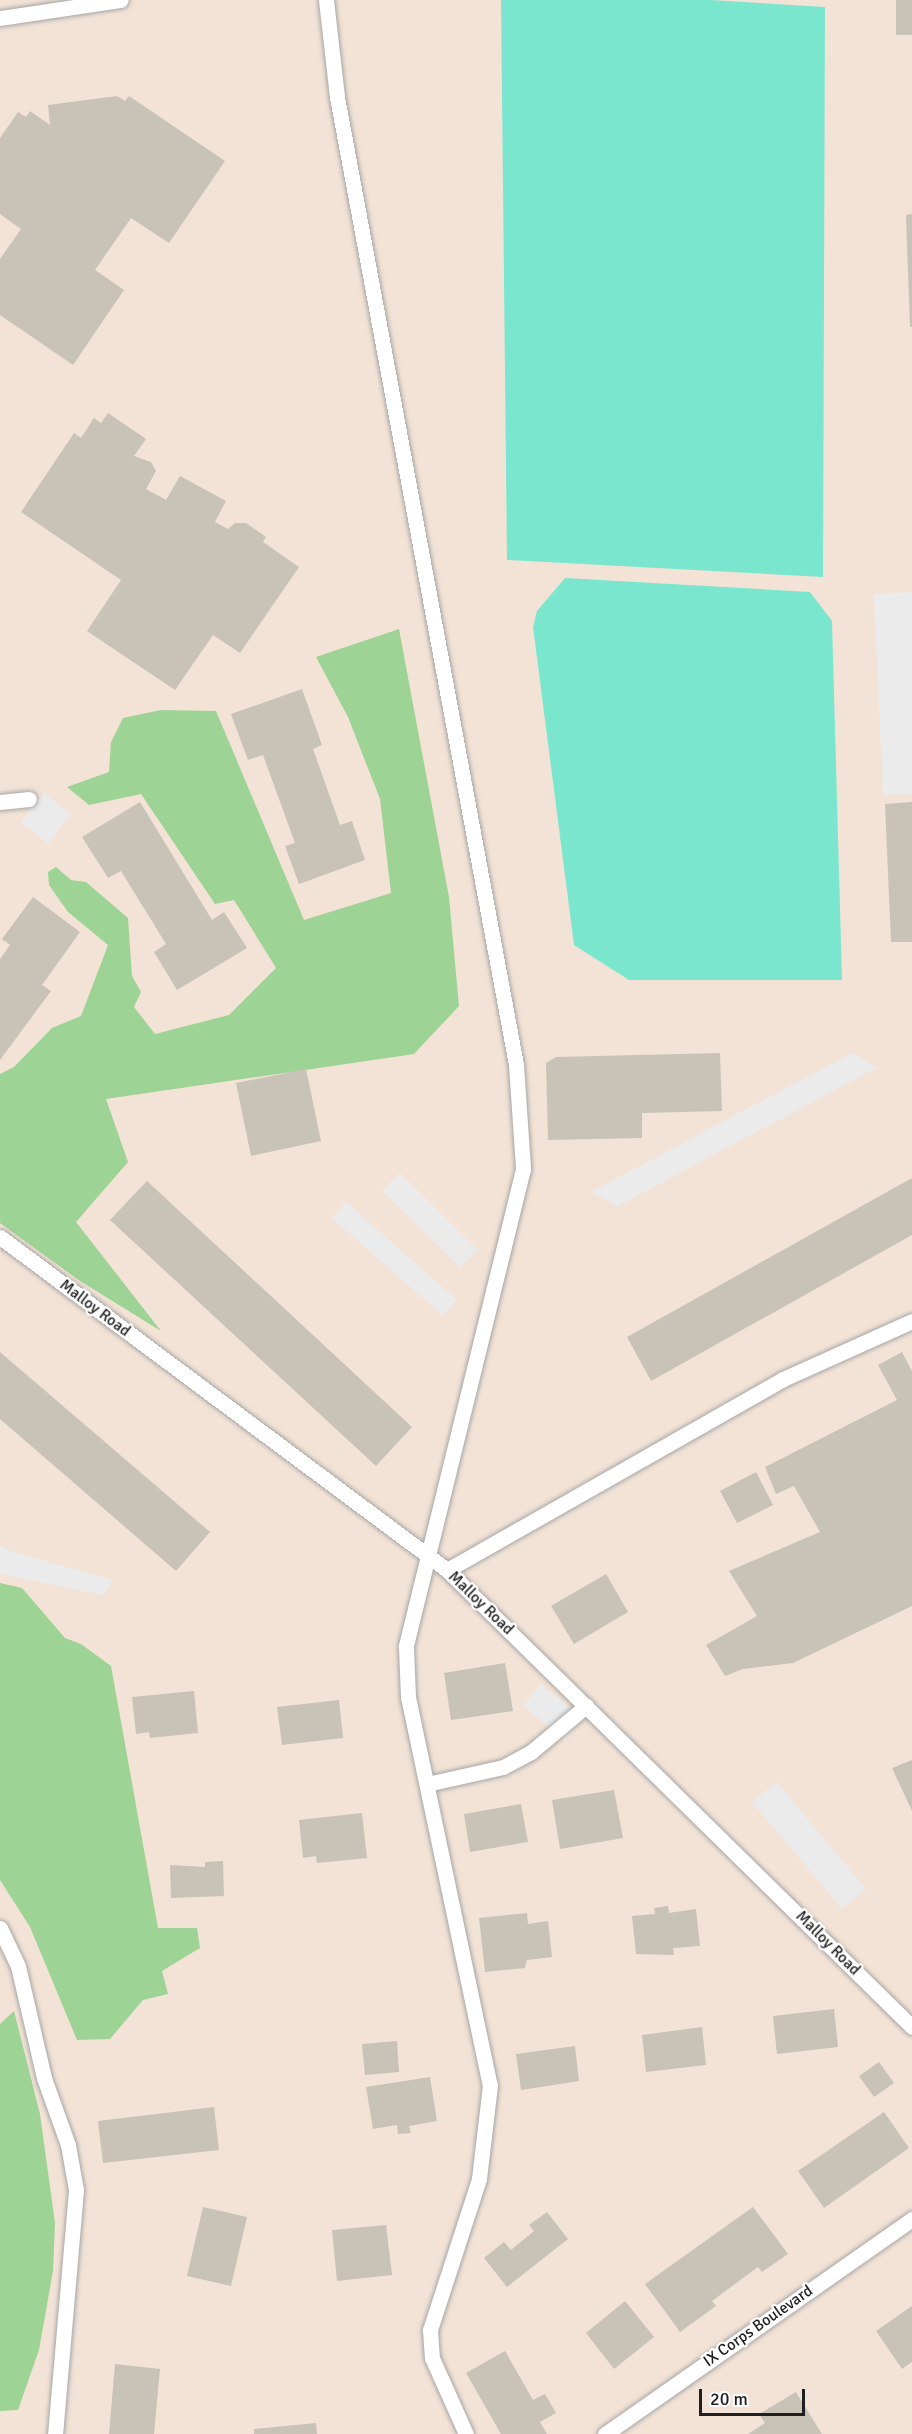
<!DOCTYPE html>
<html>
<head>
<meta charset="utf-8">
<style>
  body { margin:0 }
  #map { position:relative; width:912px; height:2434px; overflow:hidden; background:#f0eee4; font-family:Signika,sans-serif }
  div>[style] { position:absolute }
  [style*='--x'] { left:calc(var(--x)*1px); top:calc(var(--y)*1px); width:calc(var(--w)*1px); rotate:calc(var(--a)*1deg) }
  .military>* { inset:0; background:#f3e3d6 }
  .forest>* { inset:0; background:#9dd395 }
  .pitch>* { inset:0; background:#7be6ce }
  .parking>* { inset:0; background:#ebebeb }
  .building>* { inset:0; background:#c8c2b7 }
  .roads { filter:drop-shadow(0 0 2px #a6a6a6) drop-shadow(0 0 2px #a6a6a6) }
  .service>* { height:15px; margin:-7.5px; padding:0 7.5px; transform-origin:7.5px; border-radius:7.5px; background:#fff }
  span { translate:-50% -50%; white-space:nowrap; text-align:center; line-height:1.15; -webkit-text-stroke:4.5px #fff; paint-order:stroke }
  .street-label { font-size:16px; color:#1f1f1f }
  .scale { position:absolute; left:699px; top:2389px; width:106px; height:27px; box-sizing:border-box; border:3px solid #1f1f1f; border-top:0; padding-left:8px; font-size:18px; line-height:21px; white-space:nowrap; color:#1f1f1f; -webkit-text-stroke:4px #fff; paint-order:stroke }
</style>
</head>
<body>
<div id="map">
  <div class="military">
    <div style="clip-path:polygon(0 0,912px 0,912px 2434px,0 2434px)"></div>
  </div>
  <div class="forest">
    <div style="clip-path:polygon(399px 629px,449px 897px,459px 1006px,414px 1054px,106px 1099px,128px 1162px,76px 1222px,161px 1331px,80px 1281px,0 1223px,0 1074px,14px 1067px,52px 1028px,81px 1016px,108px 945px,68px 912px,49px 885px,48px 872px,56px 867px,71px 880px,86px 882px,128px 918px,132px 976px,141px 992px,134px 1007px,155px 1034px,229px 1015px,276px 968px,234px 900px,215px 904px,141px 794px,89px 805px,67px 787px,109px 772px,111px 742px,123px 718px,161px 710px,216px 711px,304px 920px,391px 893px,380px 799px,348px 717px,316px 657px)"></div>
    <div style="clip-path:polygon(0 1583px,22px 1588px,65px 1638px,81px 1644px,111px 1666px,158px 1928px,197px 1928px,200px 1948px,162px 1971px,168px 1994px,143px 2000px,110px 2039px,77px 2040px,30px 1927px,0 1880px)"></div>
    <div style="clip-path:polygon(14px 2011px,40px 2114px,55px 2223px,53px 2271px,39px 2350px,18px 2410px,0 2411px,0 2024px)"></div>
  </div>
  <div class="pitch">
    <div style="clip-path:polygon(501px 0,711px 0,825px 7px,823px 577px,507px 560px)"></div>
    <div style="clip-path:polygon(565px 578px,810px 592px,832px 621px,842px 980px,629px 980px,574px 945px,533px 627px,537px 611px)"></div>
  </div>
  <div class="parking">
    <div style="clip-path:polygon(912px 592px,912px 794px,883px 795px,874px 594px)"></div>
    <div style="clip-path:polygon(44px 793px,71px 814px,48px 844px,21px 822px)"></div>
    <div style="clip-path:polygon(852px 1053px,878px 1067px,618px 1206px,591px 1192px)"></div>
    <div style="clip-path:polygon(400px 1173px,478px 1250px,460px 1267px,382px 1191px)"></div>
    <div style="clip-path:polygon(346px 1202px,457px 1300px,443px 1316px,332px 1218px)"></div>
    <div style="clip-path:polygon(0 1546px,13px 1552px,113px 1580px,103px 1595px,0 1574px)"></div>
    <div style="clip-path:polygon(541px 1684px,583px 1718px,565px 1740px,523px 1706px)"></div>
    <div style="clip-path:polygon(777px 1782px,866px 1889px,842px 1909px,752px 1802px)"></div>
  </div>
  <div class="building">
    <div style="clip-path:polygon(896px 0,912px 0,912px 35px,896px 35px)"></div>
    <div style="clip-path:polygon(117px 96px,125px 101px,129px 96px,225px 161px,169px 243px,131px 218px,95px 270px,124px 290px,73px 365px,0 315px,0 259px,21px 229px,0 214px,0 138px,18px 112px,26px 117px,30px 111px,50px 125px,48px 105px)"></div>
    <div style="clip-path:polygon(912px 214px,912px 327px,910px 327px,906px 215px)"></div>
    <div style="clip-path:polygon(108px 413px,146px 439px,134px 456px,151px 462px,156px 471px,146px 489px,166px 500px,180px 476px,226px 501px,215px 522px,228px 529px,235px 523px,246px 523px,266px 537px,263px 542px,299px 567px,240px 653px,213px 635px,175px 690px,87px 631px,121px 580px,21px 512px,74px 433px,81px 438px,94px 418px,101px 423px)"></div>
    <div style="clip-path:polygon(302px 689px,322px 745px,313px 749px,340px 825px,352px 821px,365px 860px,299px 884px,285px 846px,295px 843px,263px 755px,248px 760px,231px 714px)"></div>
    <div style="clip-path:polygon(140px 802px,212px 920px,224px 912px,247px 948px,177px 990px,154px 952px,166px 944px,121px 871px,108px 878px,82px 837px)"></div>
    <div style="clip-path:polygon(912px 802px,912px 942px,891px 942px,885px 804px)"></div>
    <div style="clip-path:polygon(33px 897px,80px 932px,42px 985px,51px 991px,0 1060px,0 959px,10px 945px,2px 939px)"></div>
    <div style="clip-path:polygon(720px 1053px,722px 1111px,642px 1113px,642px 1138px,548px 1140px,546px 1063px,556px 1057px)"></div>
    <div style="clip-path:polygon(306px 1069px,321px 1141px,251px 1156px,236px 1083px)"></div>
    <div style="clip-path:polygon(912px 1178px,912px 1235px,651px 1381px,627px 1337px)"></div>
    <div style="clip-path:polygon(147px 1181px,412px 1427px,376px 1466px,110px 1220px)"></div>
    <div style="clip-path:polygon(0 1352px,210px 1532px,176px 1571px,0 1419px)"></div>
    <div style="clip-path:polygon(902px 1352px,912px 1371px,912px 1606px,793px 1663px,743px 1669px,725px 1676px,706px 1645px,757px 1616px,729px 1571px,820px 1532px,794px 1486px,776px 1494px,765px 1467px,897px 1400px,878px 1365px)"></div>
    <div style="clip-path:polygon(756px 1472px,773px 1505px,737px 1523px,720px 1491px)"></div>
    <div style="clip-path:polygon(606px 1574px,628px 1612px,574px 1644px,551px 1606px)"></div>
    <div style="clip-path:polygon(505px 1663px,513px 1711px,451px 1720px,444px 1673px)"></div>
    <div style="clip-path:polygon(194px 1691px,198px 1733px,150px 1738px,149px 1732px,136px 1734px,132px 1697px)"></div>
    <div style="clip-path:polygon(339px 1700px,343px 1738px,282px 1745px,277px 1707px)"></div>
    <div style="clip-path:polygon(912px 1760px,912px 1811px,892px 1768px)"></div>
    <div style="clip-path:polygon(614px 1790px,623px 1838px,560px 1849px,552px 1800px)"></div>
    <div style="clip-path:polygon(521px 1804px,528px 1842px,470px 1852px,464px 1814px)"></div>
    <div style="clip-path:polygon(362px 1813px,367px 1858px,317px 1863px,316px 1856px,303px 1858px,299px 1820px)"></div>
    <div style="clip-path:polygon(223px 1861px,224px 1896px,171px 1898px,170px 1865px,205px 1867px,205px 1862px)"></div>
    <div style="clip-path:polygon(668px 1906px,669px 1913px,696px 1909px,700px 1946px,673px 1948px,674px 1955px,636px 1954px,632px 1916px,655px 1914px,654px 1908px)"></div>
    <div style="clip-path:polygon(527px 1913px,528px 1924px,548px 1921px,552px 1957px,527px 1960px,525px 1968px,485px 1972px,479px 1918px)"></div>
    <div style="clip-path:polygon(834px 2009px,838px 2047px,777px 2054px,773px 2016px)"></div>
    <div style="clip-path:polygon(702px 2027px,706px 2065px,646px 2072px,642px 2035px)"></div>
    <div style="clip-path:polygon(397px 2041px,399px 2072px,365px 2075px,362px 2044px)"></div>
    <div style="clip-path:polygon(575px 2046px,579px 2081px,521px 2090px,516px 2054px)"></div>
    <div style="clip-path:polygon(879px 2062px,894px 2083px,874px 2097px,859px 2076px)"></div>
    <div style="clip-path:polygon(430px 2077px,437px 2121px,409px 2126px,411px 2133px,398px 2134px,397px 2125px,373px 2129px,366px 2087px)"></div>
    <div style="clip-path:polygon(214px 2107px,219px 2150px,103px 2163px,98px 2121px)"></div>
    <div style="clip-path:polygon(884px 2112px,909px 2148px,824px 2208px,798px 2171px)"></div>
    <div style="clip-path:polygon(203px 2207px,247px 2217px,231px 2286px,187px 2276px)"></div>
    <div style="clip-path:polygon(753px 2207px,788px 2254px,762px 2272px,758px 2267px,712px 2301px,716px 2306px,680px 2332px,645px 2284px)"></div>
    <div style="clip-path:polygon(547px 2212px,568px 2239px,507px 2287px,484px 2258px,504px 2242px,511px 2250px,534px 2231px,529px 2225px)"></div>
    <div style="clip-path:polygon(386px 2225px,392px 2275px,337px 2281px,332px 2230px)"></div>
    <div style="clip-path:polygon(625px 2301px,654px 2337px,614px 2369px,586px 2333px)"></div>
    <div style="clip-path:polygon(912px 2306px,912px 2362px,902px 2369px,876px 2331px)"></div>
    <div style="clip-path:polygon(505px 2351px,533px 2400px,545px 2394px,556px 2413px,540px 2422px,547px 2434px,501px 2434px,466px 2373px)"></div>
    <div style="clip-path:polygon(115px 2364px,160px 2369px,154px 2434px,109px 2434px)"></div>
    <div style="clip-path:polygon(796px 2392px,822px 2434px,748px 2434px,765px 2423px,759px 2414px)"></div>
    <div style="clip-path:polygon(316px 2423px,317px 2434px,254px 2434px,254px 2429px)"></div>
  </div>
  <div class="roads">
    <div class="service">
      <div style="--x:326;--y:0;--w:98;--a:83.5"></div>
      <div style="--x:337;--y:97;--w:984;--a:79.52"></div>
      <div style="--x:516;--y:1065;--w:104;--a:86.1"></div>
      <div style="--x:523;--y:1169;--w:492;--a:103.8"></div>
      <div style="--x:406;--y:1647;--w:50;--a:87.7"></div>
      <div style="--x:408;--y:1697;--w:397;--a:78.1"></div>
      <div style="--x:490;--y:2085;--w:95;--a:96.7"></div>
      <div style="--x:479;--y:2179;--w:159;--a:108"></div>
      <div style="--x:430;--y:2330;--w:28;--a:86"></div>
      <div style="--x:432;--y:2358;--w:83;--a:65.9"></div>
      <div style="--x:0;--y:18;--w:122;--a:-8.5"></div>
      <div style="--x:0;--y:802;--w:29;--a:-6"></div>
      <div style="--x:0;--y:1237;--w:557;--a:36.68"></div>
      <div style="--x:447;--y:1570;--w:652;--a:44.5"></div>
      <div style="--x:447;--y:1570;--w:386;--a:-29.6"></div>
      <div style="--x:783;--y:1379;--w:141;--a:-24.2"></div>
      <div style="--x:427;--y:1784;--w:78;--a:-12.6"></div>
      <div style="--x:503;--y:1767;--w:32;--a:-28"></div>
      <div style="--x:531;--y:1752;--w:72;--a:-39.9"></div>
      <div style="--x:0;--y:1928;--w:42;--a:64.7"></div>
      <div style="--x:18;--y:1966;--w:115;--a:76.9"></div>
      <div style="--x:44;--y:2078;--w:71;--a:70.3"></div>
      <div style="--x:68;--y:2145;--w:46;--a:79.9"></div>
      <div style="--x:76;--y:2190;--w:245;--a:94.9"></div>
      <div style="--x:605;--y:2434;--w:375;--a:-35"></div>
    </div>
  </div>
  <div class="street-label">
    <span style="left:95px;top:1308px;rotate:37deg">Malloy Road</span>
    <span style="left:481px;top:1603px;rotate:44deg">Malloy Road</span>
    <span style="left:828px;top:1943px;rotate:45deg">Malloy Road</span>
    <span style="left:758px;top:2326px;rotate:-35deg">IX Corps Boulevard</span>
  </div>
  <div class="scale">20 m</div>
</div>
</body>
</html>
